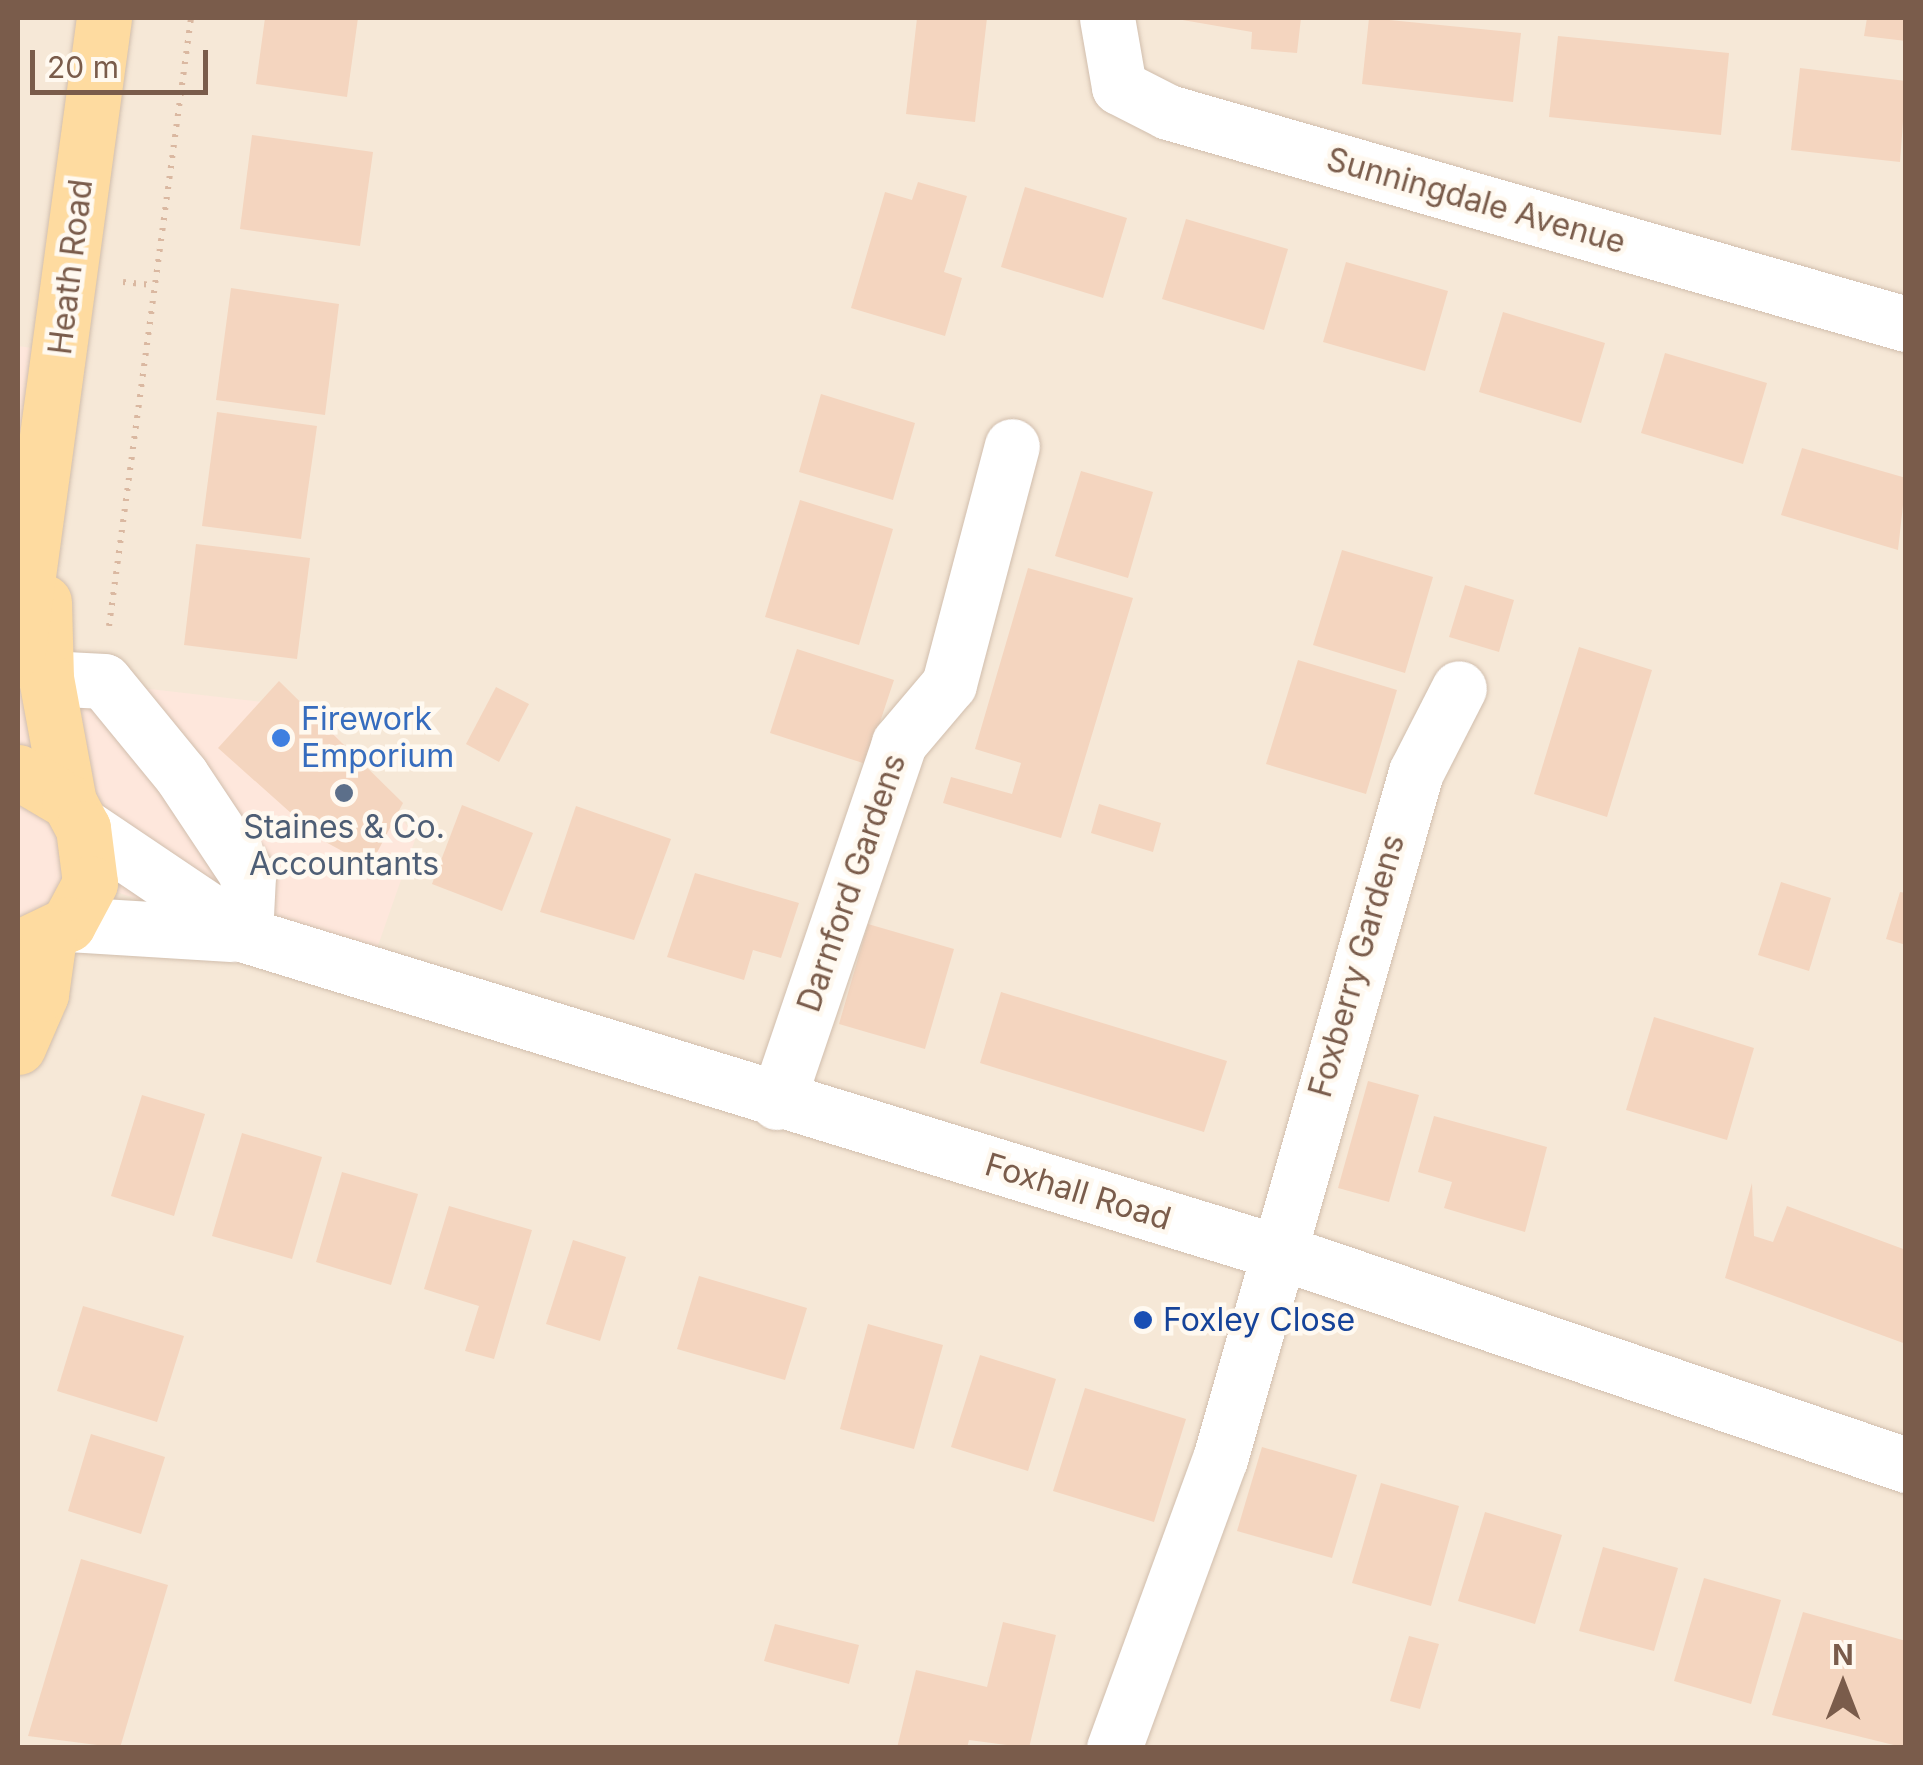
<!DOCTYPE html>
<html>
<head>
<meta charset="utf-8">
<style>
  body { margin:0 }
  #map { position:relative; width:1923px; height:1765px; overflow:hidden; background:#fdf6e9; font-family:Inter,sans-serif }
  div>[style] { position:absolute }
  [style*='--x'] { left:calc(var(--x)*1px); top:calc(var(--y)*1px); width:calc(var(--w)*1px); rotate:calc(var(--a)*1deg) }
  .residential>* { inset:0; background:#f6e8d7 }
  .commercial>* { inset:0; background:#fee7dc }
  .building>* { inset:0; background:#f4d5bf }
  .path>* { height:6px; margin-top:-3px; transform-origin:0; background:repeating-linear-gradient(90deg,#dab8a1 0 2.5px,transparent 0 10.5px) }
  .roads { filter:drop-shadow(0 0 2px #d1bead) drop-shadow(0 0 2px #d1bead) }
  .minor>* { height:55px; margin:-27.5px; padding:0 27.5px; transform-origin:27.5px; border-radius:27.5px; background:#fff }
  .major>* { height:55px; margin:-27.5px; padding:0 27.5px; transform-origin:27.5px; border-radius:27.5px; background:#fedba0 }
  .dots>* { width:28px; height:28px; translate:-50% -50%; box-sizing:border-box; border:5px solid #fff9f0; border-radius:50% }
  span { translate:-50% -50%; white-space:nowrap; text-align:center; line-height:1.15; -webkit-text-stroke:9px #fff9f0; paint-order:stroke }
  .street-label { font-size:32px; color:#7a5c4b }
  .shop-label { font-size:32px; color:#366cbe }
  .left { translate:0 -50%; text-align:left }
  .service-label { font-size:32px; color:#4e5e75 }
  .transit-label { font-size:32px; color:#164399 }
  .frame { position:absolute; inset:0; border:20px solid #7a5c4b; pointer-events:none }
  .north { position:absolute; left:1793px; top:1635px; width:100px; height:100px; -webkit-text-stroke:8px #fff9f0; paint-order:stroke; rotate:0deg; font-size:28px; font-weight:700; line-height:40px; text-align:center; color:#7a5c4b }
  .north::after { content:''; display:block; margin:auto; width:35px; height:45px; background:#7a5c4b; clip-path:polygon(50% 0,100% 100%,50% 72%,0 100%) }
  .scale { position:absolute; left:30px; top:50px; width:178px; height:45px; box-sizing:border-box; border:5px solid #7a5c4b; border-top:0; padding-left:12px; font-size:30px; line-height:35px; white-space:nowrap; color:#7a5c4b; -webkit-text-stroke:8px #fff9f0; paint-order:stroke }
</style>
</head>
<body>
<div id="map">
  <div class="residential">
    <div style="clip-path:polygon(18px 18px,1905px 18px,1905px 1747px,18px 1747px)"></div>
  </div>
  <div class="commercial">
    <div style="clip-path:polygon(18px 346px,60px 352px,46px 677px,314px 708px,416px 837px,367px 977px,90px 883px,18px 1019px)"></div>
  </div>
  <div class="building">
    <div style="clip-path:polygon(265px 18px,358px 18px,347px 97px,256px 84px)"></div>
    <div style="clip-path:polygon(917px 18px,987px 18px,975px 122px,906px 114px)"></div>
    <div style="clip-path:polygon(1171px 18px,1301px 18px,1297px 53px,1251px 49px,1252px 32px)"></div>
    <div style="clip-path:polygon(1369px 18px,1521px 33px,1513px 102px,1362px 84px)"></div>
    <div style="clip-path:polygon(1867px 18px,1906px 18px,1906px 41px,1864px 36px)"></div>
    <div style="clip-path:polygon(1558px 36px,1729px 53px,1721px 135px,1549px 117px)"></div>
    <div style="clip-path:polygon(1800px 68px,1906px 81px,1900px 162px,1791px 150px)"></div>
    <div style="clip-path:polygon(252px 135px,373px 152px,360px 246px,240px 229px)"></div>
    <div style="clip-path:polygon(918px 182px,967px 196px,944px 272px,962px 278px,945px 336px,851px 308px,885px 192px,912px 200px)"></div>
    <div style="clip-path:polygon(1025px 187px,1127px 218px,1103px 298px,1001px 267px)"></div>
    <div style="clip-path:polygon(1186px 219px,1288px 249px,1264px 330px,1162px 299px)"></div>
    <div style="clip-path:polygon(1346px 262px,1448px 291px,1425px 371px,1323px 342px)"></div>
    <div style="clip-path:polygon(231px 288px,339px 304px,325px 415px,216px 400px)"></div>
    <div style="clip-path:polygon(1503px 312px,1605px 343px,1581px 423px,1479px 392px)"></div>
    <div style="clip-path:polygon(1665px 353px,1767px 383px,1743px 464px,1641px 433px)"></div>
    <div style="clip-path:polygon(821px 394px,915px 423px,893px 500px,799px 472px)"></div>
    <div style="clip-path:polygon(217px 412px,317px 426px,301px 539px,202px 526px)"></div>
    <div style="clip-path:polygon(1802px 448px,1906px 478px,1898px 550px,1781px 515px)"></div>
    <div style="clip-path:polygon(1081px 471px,1153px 492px,1128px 578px,1055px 556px)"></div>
    <div style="clip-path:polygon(800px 500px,893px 529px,859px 645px,765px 617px)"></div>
    <div style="clip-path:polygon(196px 544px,310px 558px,297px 659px,184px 645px)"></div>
    <div style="clip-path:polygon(1342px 550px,1433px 577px,1405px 673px,1313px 645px)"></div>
    <div style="clip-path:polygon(1028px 568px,1133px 598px,1061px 838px,943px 803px,951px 777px,1012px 794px,1021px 763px,975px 749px)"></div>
    <div style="clip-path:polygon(1465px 585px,1514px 600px,1499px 652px,1449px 637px)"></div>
    <div style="clip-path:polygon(1579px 647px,1652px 670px,1607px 817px,1534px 794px)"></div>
    <div style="clip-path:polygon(797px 649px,894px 680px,866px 764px,770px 733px)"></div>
    <div style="clip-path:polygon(1298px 660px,1397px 690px,1366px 794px,1266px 764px)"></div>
    <div style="clip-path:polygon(279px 681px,403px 803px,370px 866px,320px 839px,218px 748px)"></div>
    <div style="clip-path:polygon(496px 687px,529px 704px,499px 762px,466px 744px)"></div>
    <div style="clip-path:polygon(1099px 804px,1161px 823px,1153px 852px,1091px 833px)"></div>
    <div style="clip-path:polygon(462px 805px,533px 833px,502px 911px,432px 884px)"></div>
    <div style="clip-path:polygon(576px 806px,671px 839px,634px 940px,540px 912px)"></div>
    <div style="clip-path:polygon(695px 873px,799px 903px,781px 958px,753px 950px,744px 980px,667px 957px)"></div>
    <div style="clip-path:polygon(1781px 882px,1831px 898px,1809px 971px,1758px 955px)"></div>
    <div style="clip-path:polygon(1900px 892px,1906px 893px,1906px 945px,1886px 939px)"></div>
    <div style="clip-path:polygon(868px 924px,954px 949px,925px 1049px,839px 1024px)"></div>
    <div style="clip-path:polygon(1001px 992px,1227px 1061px,1204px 1132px,980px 1063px)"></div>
    <div style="clip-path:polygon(1654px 1017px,1754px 1048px,1727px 1140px,1626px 1110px)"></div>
    <div style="clip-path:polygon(1368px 1081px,1419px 1095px,1389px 1202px,1338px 1188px)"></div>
    <div style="clip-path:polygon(142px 1095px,205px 1114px,174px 1216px,111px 1196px)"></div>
    <div style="clip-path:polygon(1434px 1116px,1547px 1147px,1525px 1232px,1444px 1208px,1452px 1182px,1418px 1172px)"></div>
    <div style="clip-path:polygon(242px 1133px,322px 1157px,292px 1259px,212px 1236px)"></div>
    <div style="clip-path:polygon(342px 1172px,418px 1194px,391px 1285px,316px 1262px)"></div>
    <div style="clip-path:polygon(1752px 1183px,1754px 1236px,1773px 1242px,1787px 1206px,1906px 1250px,1906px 1344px,1725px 1278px)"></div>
    <div style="clip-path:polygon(449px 1206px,532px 1230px,494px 1359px,465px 1351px,479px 1306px,424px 1289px)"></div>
    <div style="clip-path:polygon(573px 1240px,626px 1257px,600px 1341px,546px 1324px)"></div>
    <div style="clip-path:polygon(699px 1276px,807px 1308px,785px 1380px,677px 1349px)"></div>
    <div style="clip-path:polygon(83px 1306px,184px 1336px,157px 1422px,57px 1391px)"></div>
    <div style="clip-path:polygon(868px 1324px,943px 1345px,914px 1449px,840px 1429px)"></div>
    <div style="clip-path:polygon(980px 1355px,1056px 1379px,1028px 1471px,951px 1447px)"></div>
    <div style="clip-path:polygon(1085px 1388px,1186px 1419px,1154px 1522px,1053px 1491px)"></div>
    <div style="clip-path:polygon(91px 1434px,165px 1457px,141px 1534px,68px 1511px)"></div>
    <div style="clip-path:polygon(1262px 1447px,1357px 1475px,1332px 1558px,1237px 1531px)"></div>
    <div style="clip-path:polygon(1381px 1483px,1459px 1506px,1431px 1606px,1352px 1583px)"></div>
    <div style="clip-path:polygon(1485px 1512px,1562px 1535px,1535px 1624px,1458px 1601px)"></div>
    <div style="clip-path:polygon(1603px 1547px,1678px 1568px,1654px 1651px,1579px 1631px)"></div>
    <div style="clip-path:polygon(81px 1559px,168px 1585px,120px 1748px,28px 1736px)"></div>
    <div style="clip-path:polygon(1704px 1578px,1781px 1600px,1751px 1704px,1674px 1681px)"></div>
    <div style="clip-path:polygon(1803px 1612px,1906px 1641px,1906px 1748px,1772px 1715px)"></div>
    <div style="clip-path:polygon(1003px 1622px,1056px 1635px,1029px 1748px,969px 1740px,967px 1748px,897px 1748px,916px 1670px,987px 1687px)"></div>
    <div style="clip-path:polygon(775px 1624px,859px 1645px,849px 1684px,764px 1661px)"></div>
    <div style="clip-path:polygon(1409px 1636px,1439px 1644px,1420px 1709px,1390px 1701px)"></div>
  </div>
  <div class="path">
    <div style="--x:123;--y:282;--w:29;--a:6"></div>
    <div style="--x:109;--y:626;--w:614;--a:-82.32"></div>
  </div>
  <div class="roads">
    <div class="minor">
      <div style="--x:1107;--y:18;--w:70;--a:80.1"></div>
      <div style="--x:1119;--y:87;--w:55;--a:27"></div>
      <div style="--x:1168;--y:112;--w:768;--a:16.03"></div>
      <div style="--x:46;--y:678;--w:58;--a:3"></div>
      <div style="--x:104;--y:681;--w:122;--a:50.7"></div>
      <div style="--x:181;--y:775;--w:121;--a:56.4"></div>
      <div style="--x:248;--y:876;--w:59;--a:92.9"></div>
      <div style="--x:82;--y:825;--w:197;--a:34"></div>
      <div style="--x:245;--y:935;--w:1114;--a:17.07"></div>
      <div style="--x:1310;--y:1262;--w:630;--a:18.81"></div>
      <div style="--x:68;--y:924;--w:164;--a:3.5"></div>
      <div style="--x:777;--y:1102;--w:379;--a:-71.2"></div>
      <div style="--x:899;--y:743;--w:77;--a:-49.7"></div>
      <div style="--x:949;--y:684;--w:246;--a:-75.2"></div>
      <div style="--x:1114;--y:1748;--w:308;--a:-69.9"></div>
      <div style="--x:1220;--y:1459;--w:714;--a:-74.08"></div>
      <div style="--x:1416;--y:772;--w:94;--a:-62.9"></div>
    </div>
    <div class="major">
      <div style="--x:44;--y:602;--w:76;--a:88.5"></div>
      <div style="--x:46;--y:678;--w:126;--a:79.5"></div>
      <div style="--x:18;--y:649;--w:637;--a:-82.24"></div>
      <div style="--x:18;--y:772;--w:59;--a:30.5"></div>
      <div style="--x:69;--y:802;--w:30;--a:62"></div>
      <div style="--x:83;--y:828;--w:55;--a:82.7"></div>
      <div style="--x:90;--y:883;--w:47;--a:118.2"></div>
      <div style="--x:68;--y:924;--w:55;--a:154.4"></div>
      <div style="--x:18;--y:1047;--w:58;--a:-66.5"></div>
      <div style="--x:41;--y:994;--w:58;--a:-82"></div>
    </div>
  </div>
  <div class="dots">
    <div style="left:281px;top:738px;background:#3f7fe0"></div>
    <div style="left:344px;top:793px;background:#5c6f8a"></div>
    <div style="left:1143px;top:1320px;background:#1a4fb4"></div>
  </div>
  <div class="street-label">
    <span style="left:1476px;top:201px;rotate:16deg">Sunningdale Avenue</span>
    <span style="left:71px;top:267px;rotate:-83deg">Heath Road</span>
    <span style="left:852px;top:883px;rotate:-71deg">Darnford Gardens</span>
    <span style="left:1357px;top:966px;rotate:-74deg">Foxberry Gardens</span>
    <span style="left:1078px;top:1192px;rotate:17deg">Foxhall Road</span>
  </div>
  <div class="shop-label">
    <span class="left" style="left:301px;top:738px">Firework<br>Emporium</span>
  </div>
  <div class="service-label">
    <span style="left:344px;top:846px">Staines &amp; Co.<br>Accountants</span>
  </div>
  <div class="transit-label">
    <span class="left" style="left:1163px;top:1320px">Foxley Close</span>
  </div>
  <div class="frame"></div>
  <div class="north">N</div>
  <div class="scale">20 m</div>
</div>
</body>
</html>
